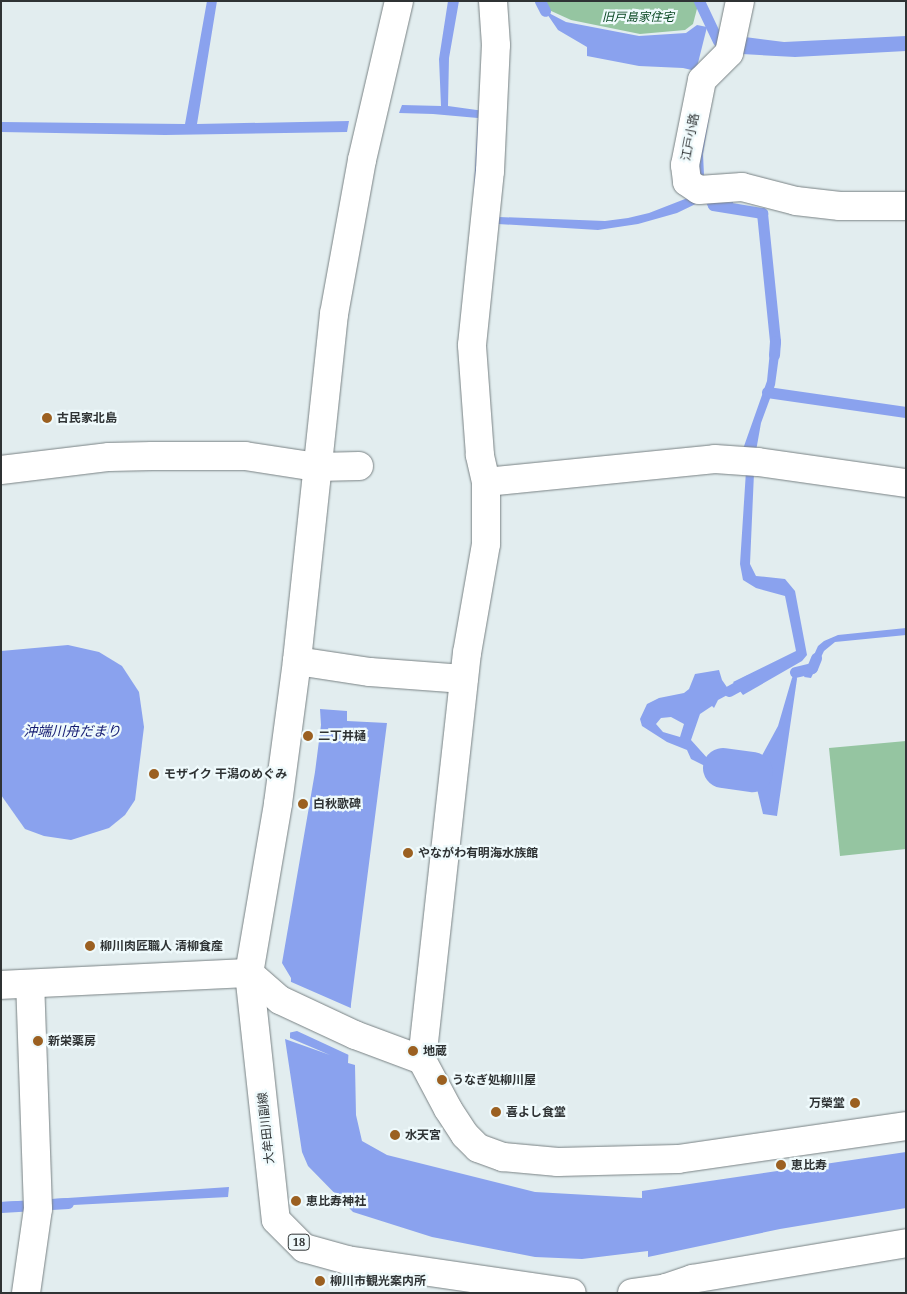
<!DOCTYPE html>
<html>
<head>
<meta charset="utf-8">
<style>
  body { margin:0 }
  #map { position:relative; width:907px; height:1294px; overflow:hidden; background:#e2edef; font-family:"Noto Serif","Noto Sans JP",serif }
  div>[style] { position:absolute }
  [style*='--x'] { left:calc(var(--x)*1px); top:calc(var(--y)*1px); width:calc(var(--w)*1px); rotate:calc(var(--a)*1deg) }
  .green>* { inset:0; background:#95c5a1 }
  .water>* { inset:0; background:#8aa2ee }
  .pier>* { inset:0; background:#e2edef }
  .stream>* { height:11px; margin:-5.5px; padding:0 5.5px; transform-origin:5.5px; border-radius:5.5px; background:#8aa2ee }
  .canal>* { height:40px; margin:-20px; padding:0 20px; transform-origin:20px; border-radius:20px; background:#8aa2ee }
  .roads { filter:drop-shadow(0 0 1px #798284) drop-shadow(0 0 1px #798284) }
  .minor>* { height:28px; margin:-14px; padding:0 14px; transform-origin:14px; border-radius:14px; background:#fff }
  .primary>* { height:28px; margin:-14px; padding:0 14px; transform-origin:14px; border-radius:14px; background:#fff }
  .dots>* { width:14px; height:14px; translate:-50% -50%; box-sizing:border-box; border:2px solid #effafc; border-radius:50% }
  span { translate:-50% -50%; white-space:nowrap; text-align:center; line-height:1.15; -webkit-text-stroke:4.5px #effafc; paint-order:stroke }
  .shield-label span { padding:1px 4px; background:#effafc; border:1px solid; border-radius:4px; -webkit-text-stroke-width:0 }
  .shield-label { font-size:11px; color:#2f3334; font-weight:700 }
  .park-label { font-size:12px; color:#0a4823; font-style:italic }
  .street-label { font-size:12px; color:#2f3334 }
  .poi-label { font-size:12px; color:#2f3334; font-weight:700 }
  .left { translate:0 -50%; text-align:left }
  .right { translate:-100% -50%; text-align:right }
  .water-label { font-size:14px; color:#141c72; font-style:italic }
  .frame { position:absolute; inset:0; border:2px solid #2f3334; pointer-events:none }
</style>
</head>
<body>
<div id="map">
  <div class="green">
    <div style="clip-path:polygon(543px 1px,699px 1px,693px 24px,685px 30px,640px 34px,571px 20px,549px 10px)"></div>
    <div style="clip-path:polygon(906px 741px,906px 849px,840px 856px,829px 748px)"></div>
  </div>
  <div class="water">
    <div style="clip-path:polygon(207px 1px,217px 1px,197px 124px,349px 121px,347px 132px,165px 135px,1px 132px,1px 122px,185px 124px)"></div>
    <div style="clip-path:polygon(448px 1px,459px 1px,449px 58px,448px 106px,484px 111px,473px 204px,478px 118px,433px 114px,399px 113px,402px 105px,441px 106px,439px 59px)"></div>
    <div style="clip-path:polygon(545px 11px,566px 22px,639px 36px,686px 33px,697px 25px,707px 27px,696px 71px,683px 68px,639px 66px,587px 56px,587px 47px,558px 30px)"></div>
    <div style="clip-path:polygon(906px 36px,906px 51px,795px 57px,742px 54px,745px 37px,784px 42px)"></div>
    <div style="clip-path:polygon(719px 58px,703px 154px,704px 175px,699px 175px,696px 156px)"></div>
    <div style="clip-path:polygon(703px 192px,734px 193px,733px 203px,706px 199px,677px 213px,638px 224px,598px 230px,498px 224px,499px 217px,605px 221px,628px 218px,649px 213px)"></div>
    <div style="clip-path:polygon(771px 341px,781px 341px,775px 385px,761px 423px,756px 451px,743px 449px,767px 381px)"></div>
    <div style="clip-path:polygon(746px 471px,754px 473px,750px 564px,756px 576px,785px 579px,795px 591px,807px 655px,802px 661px,743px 695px,733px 682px,796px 651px,785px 596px,756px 588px,743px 580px,740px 564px)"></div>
    <div style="clip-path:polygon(906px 628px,906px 635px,835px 642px,824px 651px,811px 678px,804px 677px,818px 646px,824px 641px,838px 635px)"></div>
    <div style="clip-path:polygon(68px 645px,99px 652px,122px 666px,139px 692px,144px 727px,135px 800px,125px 815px,109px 828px,71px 840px,44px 836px,25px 829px,1px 795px,1px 651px)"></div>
    <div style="clip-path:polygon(evenodd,719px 670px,722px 680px,731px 693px,718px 700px,714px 708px,712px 706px,700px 714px,691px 740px,709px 760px,725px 764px,719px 773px,691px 759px,687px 750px,667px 742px,642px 726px,640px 719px,647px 704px,659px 698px,684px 693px,689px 689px,695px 674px,719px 670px,671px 717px,684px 724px,680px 737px,663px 732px,656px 724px,661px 718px,671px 717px)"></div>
    <div style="clip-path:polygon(796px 671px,797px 679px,777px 816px,763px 814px,753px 772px,778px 726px,792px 678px)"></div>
    <div style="clip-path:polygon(320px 709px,347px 711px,347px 721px,387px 723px,351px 1004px,348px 1063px,355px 1065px,356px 1115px,362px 1141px,387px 1155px,535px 1192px,642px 1198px,642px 1191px,906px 1152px,906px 1208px,780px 1229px,648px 1257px,648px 1251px,582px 1259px,535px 1257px,432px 1237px,353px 1212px,308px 1166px,302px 1152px,285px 1039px,330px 1055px,290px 1038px,291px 978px,282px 963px,315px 772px,321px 725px)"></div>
    <div style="clip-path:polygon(229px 1187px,228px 1197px,54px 1206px,53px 1199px)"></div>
    <div style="clip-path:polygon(19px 1201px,19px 1210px,1px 1211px,1px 1202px)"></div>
  </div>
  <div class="pier">
    <div style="clip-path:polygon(289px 981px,353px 1009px,351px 1056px,297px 1031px,288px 1033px)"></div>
  </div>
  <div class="stream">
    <div style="--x:540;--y:1;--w:11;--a:63"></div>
    <div style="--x:699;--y:1;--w:44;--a:64.6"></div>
    <div style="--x:703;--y:197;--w:5;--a:-22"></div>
    <div style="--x:708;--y:195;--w:11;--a:63"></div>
    <div style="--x:713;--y:205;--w:50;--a:9.3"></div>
    <div style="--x:762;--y:213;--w:129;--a:84.2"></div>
    <div style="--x:775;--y:341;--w:14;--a:94"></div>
    <div style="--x:767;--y:392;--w:140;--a:8.2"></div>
    <div style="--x:795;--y:672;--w:17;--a:-13"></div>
    <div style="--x:812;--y:668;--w:11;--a:-68"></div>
    <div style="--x:729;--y:691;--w:23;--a:-29"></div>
    <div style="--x:1;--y:1207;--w:67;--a:-3.4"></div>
  </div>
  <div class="canal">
    <div style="--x:723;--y:768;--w:30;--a:8"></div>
  </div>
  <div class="roads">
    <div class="minor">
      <div style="--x:399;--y:1;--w:163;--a:103.1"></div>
      <div style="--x:362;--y:160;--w:157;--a:100.3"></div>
      <div style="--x:334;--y:314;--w:349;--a:96.1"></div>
      <div style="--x:297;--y:661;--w:144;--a:97.6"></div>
      <div style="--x:278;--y:804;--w:171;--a:99.7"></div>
      <div style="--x:249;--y:973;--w:41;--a:41.1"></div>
      <div style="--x:280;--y:1000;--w:83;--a:25"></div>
      <div style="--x:355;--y:1035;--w:72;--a:20.5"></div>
      <div style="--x:422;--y:1060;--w:55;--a:62"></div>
      <div style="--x:448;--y:1109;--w:31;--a:57"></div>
      <div style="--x:465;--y:1135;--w:18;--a:45"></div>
      <div style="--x:478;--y:1148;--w:27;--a:20"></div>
      <div style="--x:503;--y:1157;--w:55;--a:5.2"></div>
      <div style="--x:558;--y:1162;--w:120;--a:-1.4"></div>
      <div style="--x:678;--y:1159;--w:230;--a:-8.2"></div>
      <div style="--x:740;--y:1;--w:53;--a:101.9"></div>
      <div style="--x:729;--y:53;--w:38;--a:135"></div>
      <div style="--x:702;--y:80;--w:87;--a:101.3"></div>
      <div style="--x:685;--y:165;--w:17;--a:83"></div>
      <div style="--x:687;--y:182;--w:14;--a:34"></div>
      <div style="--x:699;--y:190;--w:43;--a:-4"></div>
      <div style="--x:742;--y:187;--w:56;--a:14.5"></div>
      <div style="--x:796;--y:201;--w:44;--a:6.5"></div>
      <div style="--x:840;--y:206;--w:66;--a:0"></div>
      <div style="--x:1;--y:470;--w:109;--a:-6.9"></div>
      <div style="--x:109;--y:457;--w:43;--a:-1.3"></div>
      <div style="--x:152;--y:456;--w:93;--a:0"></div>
      <div style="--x:245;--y:456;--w:73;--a:8.7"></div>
      <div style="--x:317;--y:467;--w:42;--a:-1.4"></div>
      <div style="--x:486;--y:482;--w:230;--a:-5.7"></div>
      <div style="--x:715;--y:459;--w:43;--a:4"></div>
      <div style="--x:758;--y:462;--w:149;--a:8.1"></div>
      <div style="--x:297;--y:661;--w:74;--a:8.6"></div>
      <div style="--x:370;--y:672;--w:94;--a:4.3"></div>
      <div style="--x:422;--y:1060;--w:409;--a:-83.7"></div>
      <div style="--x:467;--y:653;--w:111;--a:-80.1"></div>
      <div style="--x:486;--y:544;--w:62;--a:-90"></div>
      <div style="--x:486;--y:482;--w:28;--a:-103"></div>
      <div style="--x:480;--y:455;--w:110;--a:-94.2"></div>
      <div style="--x:472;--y:345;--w:175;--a:-84.1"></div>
      <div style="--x:490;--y:171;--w:126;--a:-87.3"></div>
      <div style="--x:496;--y:45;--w:44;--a:-93.9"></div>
      <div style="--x:666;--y:1288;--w:28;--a:-19"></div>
      <div style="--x:692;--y:1279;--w:217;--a:-9.5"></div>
      <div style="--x:26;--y:1293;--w:85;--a:-81.9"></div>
      <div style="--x:38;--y:1209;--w:224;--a:-92"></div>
    </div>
    <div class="primary">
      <div style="--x:1;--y:985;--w:248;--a:-2.8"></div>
      <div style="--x:249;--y:973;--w:248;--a:83.8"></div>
      <div style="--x:276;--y:1220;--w:40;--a:45"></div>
      <div style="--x:304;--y:1248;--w:45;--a:15.6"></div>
      <div style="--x:347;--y:1260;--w:227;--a:8.3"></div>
      <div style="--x:632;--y:1293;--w:34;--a:-8"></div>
      <div style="--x:666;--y:1288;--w:5;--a:90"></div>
    </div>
  </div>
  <div class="dots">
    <div style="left:47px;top:418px;background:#9b6021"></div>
    <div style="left:308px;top:736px;background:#9b6021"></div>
    <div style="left:154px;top:774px;background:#9b6021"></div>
    <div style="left:303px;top:804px;background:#9b6021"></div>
    <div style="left:408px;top:853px;background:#9b6021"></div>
    <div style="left:90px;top:946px;background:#9b6021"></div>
    <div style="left:38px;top:1041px;background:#9b6021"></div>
    <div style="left:413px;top:1051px;background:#9b6021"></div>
    <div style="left:442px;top:1080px;background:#9b6021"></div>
    <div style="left:855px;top:1103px;background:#9b6021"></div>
    <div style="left:496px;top:1112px;background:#9b6021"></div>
    <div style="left:395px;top:1135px;background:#9b6021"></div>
    <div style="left:781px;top:1165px;background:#9b6021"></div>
    <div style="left:296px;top:1201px;background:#9b6021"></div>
    <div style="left:320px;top:1281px;background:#9b6021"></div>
  </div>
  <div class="shield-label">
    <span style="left:299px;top:1242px">18</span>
  </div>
  <div class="park-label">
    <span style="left:638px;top:17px">旧戸島家住宅</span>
  </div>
  <div class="street-label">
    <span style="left:690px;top:137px;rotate:-79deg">江戸小路</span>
    <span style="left:266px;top:1128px;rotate:-96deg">大牟田川副線</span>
  </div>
  <div class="poi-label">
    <span class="left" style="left:57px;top:418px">古民家北島</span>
    <span class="left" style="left:318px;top:736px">二丁井樋</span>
    <span class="left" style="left:164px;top:774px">モザイク 干潟のめぐみ</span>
    <span class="left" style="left:313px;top:804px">白秋歌碑</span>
    <span class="left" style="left:418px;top:853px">やながわ有明海水族館</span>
    <span class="left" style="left:100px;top:946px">柳川肉匠職人 清柳食産</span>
    <span class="left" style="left:48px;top:1041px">新栄薬房</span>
    <span class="left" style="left:423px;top:1051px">地蔵</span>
    <span class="left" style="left:452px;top:1080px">うなぎ処柳川屋</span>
    <span class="right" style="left:845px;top:1103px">万榮堂</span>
    <span class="left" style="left:506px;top:1112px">喜よし食堂</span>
    <span class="left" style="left:405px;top:1135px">水天宮</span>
    <span class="left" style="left:791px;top:1165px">恵比寿</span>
    <span class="left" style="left:306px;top:1201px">恵比寿神社</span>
    <span class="left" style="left:330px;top:1281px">柳川市観光案内所</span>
  </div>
  <div class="water-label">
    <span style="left:72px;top:731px">沖端川舟だまり</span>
  </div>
  <div class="frame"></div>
</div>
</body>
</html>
